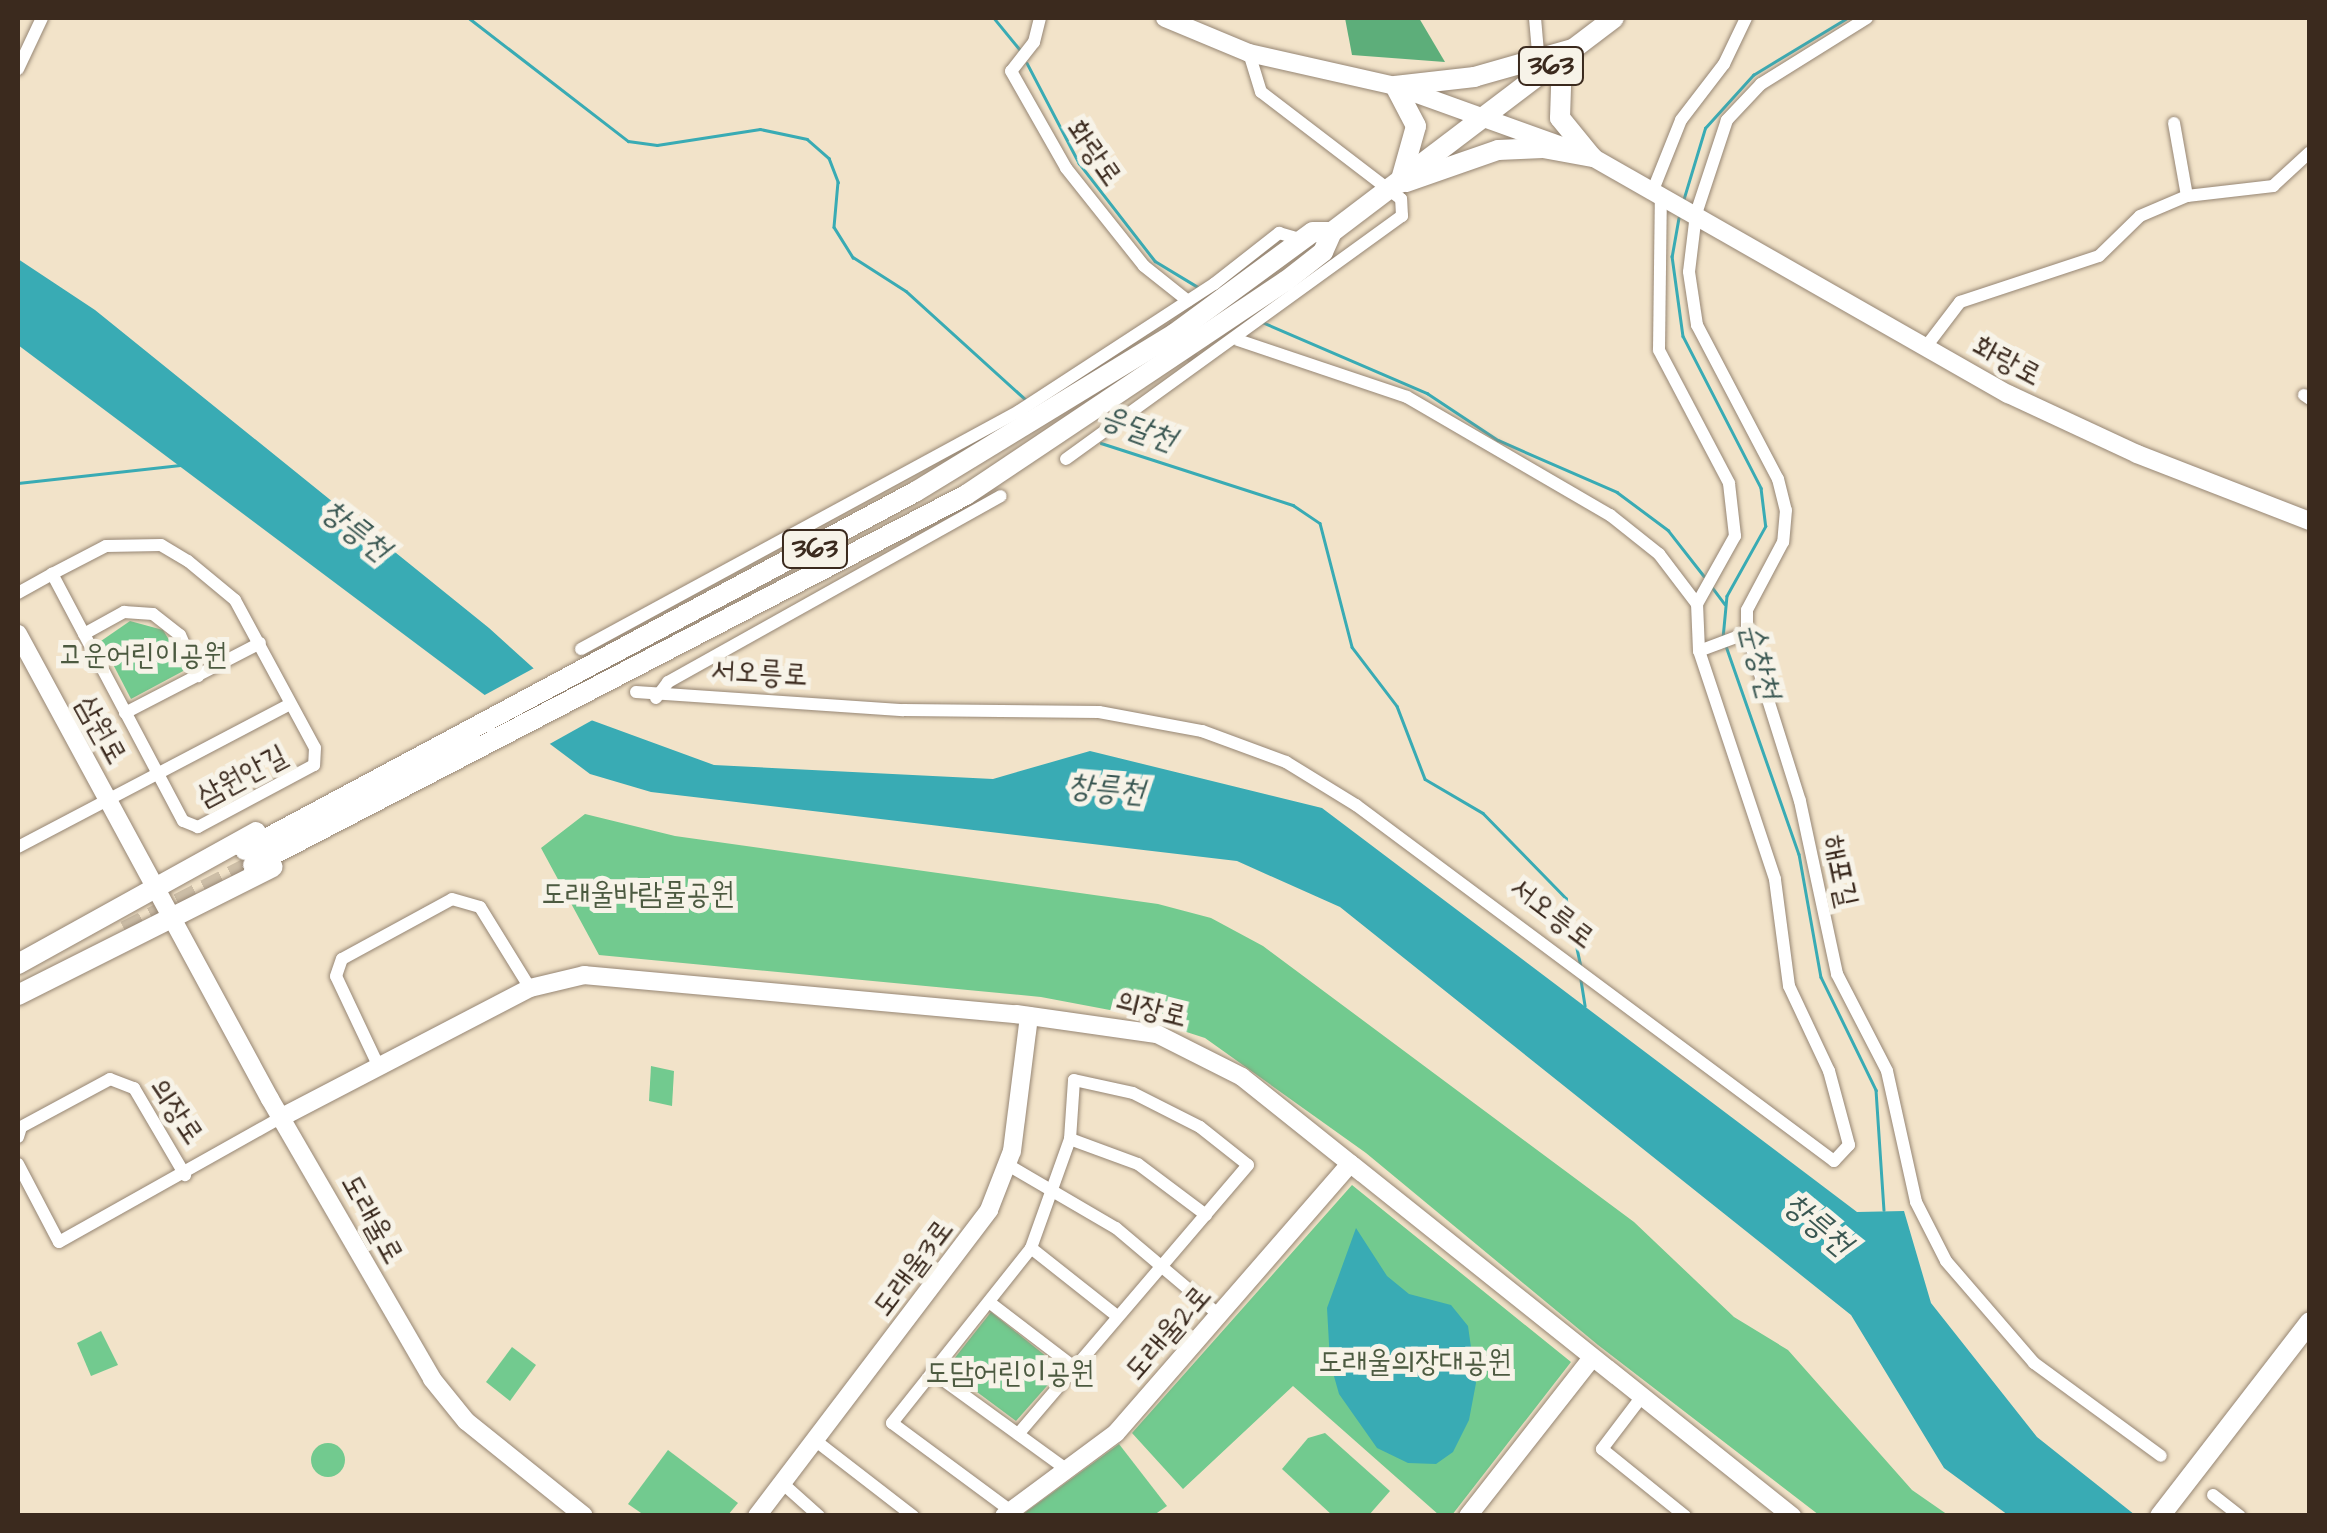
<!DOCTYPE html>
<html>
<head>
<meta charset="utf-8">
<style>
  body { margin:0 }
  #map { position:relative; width:2327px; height:1533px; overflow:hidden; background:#f2e3c9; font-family:"Architects Daughter","Poor Story",sans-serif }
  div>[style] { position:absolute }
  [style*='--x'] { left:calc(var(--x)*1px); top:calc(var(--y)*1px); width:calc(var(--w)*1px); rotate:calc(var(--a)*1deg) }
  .green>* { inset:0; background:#72ca8f }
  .round { border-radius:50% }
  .forest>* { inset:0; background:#5dae7a }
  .water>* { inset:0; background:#39abb4 }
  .pier>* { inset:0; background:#f2e3c9 }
  .stream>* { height:2.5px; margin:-1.25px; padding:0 1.25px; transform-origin:1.25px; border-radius:1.25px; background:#39abb4 }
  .street-tunnel>* { height:12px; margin-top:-6px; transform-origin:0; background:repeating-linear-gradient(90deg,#cdbea7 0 12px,transparent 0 18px) }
  .primary-tunnel>* { height:20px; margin-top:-10px; transform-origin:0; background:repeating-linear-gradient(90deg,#cdbea7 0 20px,transparent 0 30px) }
  .roads { filter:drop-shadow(0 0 2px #968674) drop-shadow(0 0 2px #968674) }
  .street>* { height:12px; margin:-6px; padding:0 6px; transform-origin:6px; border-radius:6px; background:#fff }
  .secondary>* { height:18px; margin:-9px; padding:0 9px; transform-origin:9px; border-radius:9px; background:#fff }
  .primary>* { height:20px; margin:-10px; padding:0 10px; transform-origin:10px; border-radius:10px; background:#fff }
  span { translate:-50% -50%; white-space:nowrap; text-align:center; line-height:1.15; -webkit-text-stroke:10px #f7f3e8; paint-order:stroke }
  .shield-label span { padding:2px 8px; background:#f7f3e8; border:2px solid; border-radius:8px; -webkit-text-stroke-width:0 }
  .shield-label { font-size:28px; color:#3b2a1e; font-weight:700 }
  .street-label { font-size:30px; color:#3b2a1e }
  .park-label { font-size:30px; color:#4c5a40 }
  .water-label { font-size:32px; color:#3a5752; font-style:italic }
  .frame { position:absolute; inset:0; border:20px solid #3b2a1e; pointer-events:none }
</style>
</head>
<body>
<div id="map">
  <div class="green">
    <div style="clip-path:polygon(130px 621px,163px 630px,187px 669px,131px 699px,101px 641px)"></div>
    <div style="clip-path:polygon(585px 814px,675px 836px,1158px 904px,1211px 918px,1263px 946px,1634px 1222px,1734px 1317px,1788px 1350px,1912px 1490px,1948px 1515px,1819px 1515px,1598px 1345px,1366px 1153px,1205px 1038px,1131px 1014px,1041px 997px,599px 955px,541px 848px)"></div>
    <div style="clip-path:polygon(651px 1066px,674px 1071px,672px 1106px,649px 1101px)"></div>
    <div style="clip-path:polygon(1352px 1185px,1571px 1362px,1452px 1515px,1439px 1515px,1293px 1386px,1183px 1489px,1132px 1433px)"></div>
    <div style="clip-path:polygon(991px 1312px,1062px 1369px,1016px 1421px,946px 1369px)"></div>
    <div style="clip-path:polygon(101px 1331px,118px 1365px,91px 1376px,77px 1343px)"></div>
    <div style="clip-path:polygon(512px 1347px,536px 1365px,510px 1401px,486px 1382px)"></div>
    <div style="clip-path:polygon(1325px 1433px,1390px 1491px,1369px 1515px,1332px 1515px,1282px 1469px,1308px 1438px)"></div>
    <div class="round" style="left:311px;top:1443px;width:34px;height:34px"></div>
    <div style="clip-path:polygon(1119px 1444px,1167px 1506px,1154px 1515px,1022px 1515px)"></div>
    <div style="clip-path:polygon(668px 1450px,738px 1503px,728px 1515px,644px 1515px,628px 1504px)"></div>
  </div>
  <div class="forest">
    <div style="clip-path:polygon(1345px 18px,1419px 18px,1445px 62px,1352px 55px)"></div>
  </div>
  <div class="water">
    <div style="clip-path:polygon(18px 259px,95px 310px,489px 628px,591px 720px,714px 765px,993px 779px,1090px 751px,1322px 808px,1857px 1212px,1904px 1211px,1931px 1303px,2037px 1437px,2135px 1515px,2008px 1515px,1944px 1468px,1851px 1315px,1340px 907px,1237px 861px,651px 792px,590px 774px,18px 345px)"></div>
    <div style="clip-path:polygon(1356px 1228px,1387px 1276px,1409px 1294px,1451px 1305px,1468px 1326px,1476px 1383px,1469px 1420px,1453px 1452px,1436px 1464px,1408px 1463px,1377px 1448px,1339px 1394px,1330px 1362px,1327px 1308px)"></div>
  </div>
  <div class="pier">
    <div style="clip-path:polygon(536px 667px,598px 717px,546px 746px,481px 697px)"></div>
  </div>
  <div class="stream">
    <div style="--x:469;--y:18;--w:201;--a:37.7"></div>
    <div style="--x:628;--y:141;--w:29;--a:8"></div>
    <div style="--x:657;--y:145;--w:104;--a:-8.8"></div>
    <div style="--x:760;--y:129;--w:48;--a:12"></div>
    <div style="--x:807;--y:139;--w:29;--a:41"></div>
    <div style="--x:829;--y:158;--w:26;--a:69"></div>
    <div style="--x:838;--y:182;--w:45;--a:95.1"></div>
    <div style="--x:834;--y:227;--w:36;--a:58"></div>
    <div style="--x:853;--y:257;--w:63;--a:32.7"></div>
    <div style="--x:906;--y:291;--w:161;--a:42.2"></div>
    <div style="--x:994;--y:18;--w:43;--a:50.7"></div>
    <div style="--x:1027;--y:63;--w:113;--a:62.5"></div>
    <div style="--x:1079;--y:163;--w:124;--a:52.2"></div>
    <div style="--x:1155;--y:261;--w:50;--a:31.2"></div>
    <div style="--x:1683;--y:201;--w:76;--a:-73.2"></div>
    <div style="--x:1705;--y:128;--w:72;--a:-47.8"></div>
    <div style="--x:1753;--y:75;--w:110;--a:-31.2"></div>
    <div style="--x:1679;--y:218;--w:39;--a:100"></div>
    <div style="--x:1672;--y:256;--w:81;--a:82.2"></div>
    <div style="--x:1683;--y:336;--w:171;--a:62.8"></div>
    <div style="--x:1761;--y:488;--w:38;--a:83"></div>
    <div style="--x:1766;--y:526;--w:80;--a:119.1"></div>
    <div style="--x:1727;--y:596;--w:42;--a:95.4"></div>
    <div style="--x:1262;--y:322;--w:180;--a:23.3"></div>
    <div style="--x:1427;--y:393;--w:85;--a:33.5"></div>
    <div style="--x:1498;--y:440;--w:130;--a:23.6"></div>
    <div style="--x:1617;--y:492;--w:64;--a:36.7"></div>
    <div style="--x:1668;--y:530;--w:58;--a:52"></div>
    <div style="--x:1101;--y:443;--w:202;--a:17.9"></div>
    <div style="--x:1293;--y:505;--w:32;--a:34"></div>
    <div style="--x:1320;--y:523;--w:128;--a:75.5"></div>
    <div style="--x:1352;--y:647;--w:74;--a:52.7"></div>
    <div style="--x:1397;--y:706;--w:78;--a:69"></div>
    <div style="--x:1425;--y:779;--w:67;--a:30.4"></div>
    <div style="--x:1483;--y:813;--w:119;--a:45.7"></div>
    <div style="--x:1566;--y:898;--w:71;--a:77.7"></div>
    <div style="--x:18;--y:483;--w:163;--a:-6.3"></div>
    <div style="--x:1712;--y:587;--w:21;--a:53"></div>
    <div style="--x:1726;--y:646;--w:220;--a:70.7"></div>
    <div style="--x:1799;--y:854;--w:125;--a:79.9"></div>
    <div style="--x:1821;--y:977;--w:126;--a:64"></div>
    <div style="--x:1876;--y:1090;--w:120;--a:86.2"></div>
    <div style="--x:1581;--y:980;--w:26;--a:81"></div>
  </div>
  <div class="street-tunnel">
    <div style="--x:1166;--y:325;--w:46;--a:51.1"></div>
  </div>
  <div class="primary-tunnel">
    <div style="--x:125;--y:931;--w:144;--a:-27.3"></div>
  </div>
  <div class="roads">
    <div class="street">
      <div style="--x:1040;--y:18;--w:25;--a:104"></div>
      <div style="--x:1034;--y:42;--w:37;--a:128"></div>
      <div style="--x:1011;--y:71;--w:112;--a:60.4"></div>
      <div style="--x:1066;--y:168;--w:125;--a:51.5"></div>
      <div style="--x:1144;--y:266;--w:56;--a:38.5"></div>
      <div style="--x:1535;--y:18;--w:36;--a:85"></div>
      <div style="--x:1867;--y:18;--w:125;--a:148.1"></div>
      <div style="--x:1761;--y:84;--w:50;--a:133.4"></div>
      <div style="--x:1727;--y:120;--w:99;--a:108.3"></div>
      <div style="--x:1696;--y:214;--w:58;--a:96.9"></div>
      <div style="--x:1689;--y:272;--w:54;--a:81.4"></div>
      <div style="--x:1697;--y:325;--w:174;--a:62.3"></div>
      <div style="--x:1778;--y:479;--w:32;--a:76"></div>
      <div style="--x:1786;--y:510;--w:32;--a:95"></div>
      <div style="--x:1783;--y:542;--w:77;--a:117.9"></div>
      <div style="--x:1747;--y:610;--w:23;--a:90"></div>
      <div style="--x:1747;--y:633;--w:176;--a:72.5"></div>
      <div style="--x:1800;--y:801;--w:177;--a:77.9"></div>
      <div style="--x:1837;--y:974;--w:109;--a:62.7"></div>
      <div style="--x:1887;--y:1071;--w:134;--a:77.5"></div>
      <div style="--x:1916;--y:1202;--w:66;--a:63"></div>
      <div style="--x:1946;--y:1261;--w:135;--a:49.2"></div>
      <div style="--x:2034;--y:1363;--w:157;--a:36.2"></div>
      <div style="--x:18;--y:69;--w:56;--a:-64.8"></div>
      <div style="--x:2174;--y:123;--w:74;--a:79.9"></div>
      <div style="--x:1653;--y:190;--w:75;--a:-68.2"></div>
      <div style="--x:1681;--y:120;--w:71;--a:-52.5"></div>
      <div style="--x:1724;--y:64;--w:51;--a:-64.4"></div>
      <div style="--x:1238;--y:340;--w:178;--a:18.6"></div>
      <div style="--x:1407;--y:397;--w:235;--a:30.2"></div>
      <div style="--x:1610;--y:515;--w:63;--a:38.5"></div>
      <div style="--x:1659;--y:554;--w:63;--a:52.8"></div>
      <div style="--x:1925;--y:348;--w:58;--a:-52.7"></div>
      <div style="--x:1960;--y:302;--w:146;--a:-18.3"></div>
      <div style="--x:2099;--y:256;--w:57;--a:-44.3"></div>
      <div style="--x:2140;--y:216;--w:51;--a:-23.1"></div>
      <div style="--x:2187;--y:196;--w:87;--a:-6.6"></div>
      <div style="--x:2273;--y:186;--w:50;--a:-42.6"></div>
      <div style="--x:2304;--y:395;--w:7;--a:34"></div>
      <div style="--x:1066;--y:459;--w:415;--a:-35.9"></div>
      <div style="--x:1402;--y:216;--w:17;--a:-93"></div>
      <div style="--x:1401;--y:199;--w:176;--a:-142.6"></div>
      <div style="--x:1261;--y:92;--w:41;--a:-107.1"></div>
      <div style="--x:18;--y:593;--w:39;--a:-29"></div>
      <div style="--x:52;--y:574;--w:61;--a:-27.4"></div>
      <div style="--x:106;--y:546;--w:55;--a:-1"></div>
      <div style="--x:161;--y:545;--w:31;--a:31"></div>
      <div style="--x:188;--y:561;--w:61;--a:39.7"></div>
      <div style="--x:235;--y:600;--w:168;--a:61.6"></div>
      <div style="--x:315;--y:748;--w:17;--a:93"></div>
      <div style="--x:314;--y:765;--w:132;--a:151.9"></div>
      <div style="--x:198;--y:827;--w:16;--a:-158"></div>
      <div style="--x:183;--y:821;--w:280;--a:-117.9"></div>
      <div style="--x:84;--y:634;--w:46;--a:-28.8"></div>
      <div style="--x:124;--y:612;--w:29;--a:4"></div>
      <div style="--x:153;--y:614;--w:34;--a:38"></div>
      <div style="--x:180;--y:635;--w:45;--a:66.3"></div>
      <div style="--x:581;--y:649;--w:498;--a:-28.5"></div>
      <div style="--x:1019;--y:411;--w:233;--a:-33.1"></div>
      <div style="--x:1214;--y:284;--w:83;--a:-38.1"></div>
      <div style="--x:1279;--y:233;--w:26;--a:16"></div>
      <div style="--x:1699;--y:651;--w:51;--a:-20.6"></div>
      <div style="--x:636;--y:692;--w:268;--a:3.9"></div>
      <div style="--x:903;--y:710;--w:196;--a:0.6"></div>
      <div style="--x:1099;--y:712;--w:105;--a:10.5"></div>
      <div style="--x:1202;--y:731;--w:90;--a:20.3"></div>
      <div style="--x:1286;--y:762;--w:82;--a:31.6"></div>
      <div style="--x:1356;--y:805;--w:596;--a:36.68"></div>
      <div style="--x:1834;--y:1161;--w:22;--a:-47"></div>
      <div style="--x:1849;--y:1145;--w:77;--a:-105.1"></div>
      <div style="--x:1829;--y:1071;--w:94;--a:-115.2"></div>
      <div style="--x:1789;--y:986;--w:108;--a:-97.5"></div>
      <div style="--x:1775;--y:879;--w:240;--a:-108.4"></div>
      <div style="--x:1699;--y:651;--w:47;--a:-92.4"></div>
      <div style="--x:1697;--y:604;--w:78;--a:-60.8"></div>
      <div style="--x:1735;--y:536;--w:53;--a:-96.5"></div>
      <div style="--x:1729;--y:483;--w:150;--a:-117.8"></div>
      <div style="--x:1659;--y:350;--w:156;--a:-89.3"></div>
      <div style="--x:656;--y:698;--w:20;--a:-53"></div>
      <div style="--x:668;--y:682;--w:381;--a:-29.2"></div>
      <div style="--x:125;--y:713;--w:152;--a:-27.4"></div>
      <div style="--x:18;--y:847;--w:307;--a:-27.7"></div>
      <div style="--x:378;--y:1065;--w:98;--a:-115.3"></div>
      <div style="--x:336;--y:976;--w:18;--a:-71"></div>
      <div style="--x:342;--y:959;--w:125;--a:-28.6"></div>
      <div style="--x:452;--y:899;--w:29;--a:16"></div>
      <div style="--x:480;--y:907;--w:95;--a:58.3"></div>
      <div style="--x:18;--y:1137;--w:10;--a:-73"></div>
      <div style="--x:21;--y:1127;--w:101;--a:-28.3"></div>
      <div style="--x:110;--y:1079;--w:26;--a:21"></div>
      <div style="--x:134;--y:1088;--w:101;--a:59.6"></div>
      <div style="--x:1070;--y:1139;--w:72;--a:20.2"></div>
      <div style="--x:1138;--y:1164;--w:85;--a:36.9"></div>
      <div style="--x:18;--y:1164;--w:88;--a:62.3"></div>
      <div style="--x:59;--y:1242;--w:256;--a:-29.3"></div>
      <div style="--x:1008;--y:1165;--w:125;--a:30.3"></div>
      <div style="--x:1116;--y:1228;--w:136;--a:40.2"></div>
      <div style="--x:1031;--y:1248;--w:110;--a:38.3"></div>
      <div style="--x:989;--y:1302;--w:107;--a:37.4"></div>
      <div style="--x:932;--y:1372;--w:165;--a:35.9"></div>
      <div style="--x:1640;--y:1399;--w:63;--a:127.2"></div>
      <div style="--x:1602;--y:1449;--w:107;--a:38.9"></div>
      <div style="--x:816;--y:1441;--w:123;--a:37.7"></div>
      <div style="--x:781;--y:1482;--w:51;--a:41.8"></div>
      <div style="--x:2213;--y:1495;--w:34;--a:38"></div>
      <div style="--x:1011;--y:1511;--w:148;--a:-143.5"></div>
      <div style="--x:892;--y:1423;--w:223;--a:-51.5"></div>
      <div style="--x:1031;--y:1248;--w:116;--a:-70.3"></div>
      <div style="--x:1070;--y:1139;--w:59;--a:-86.1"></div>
      <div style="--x:1074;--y:1080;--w:60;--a:12.4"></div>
      <div style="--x:1133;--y:1093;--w:75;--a:26.9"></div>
      <div style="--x:1200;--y:1127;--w:61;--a:38.4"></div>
      <div style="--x:1248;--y:1165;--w:354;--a:130.5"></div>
    </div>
    <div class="secondary">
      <div style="--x:1165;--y:18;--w:91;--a:22.6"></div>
      <div style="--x:1249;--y:53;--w:150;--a:12.7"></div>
      <div style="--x:1395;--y:86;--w:209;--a:19.8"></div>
      <div style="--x:1592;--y:157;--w:479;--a:29.7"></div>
      <div style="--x:2008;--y:394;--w:142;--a:24.9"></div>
      <div style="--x:2137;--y:454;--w:186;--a:21.2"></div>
      <div style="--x:18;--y:634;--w:529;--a:61.55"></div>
      <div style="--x:270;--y:1099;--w:323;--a:59.9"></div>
      <div style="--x:432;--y:1379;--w:54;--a:51"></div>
      <div style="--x:466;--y:1421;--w:151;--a:38.8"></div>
      <div style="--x:282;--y:1117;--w:280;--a:-27.5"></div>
      <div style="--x:530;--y:988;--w:56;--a:-13.5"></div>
      <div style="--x:584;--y:975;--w:434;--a:5.2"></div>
      <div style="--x:1016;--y:1014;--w:142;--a:8.1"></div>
      <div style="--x:1157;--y:1034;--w:95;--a:26.8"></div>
      <div style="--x:1242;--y:1077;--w:704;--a:38.6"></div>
      <div style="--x:757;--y:1516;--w:384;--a:-52.8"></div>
      <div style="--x:989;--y:1210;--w:63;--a:-68.7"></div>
      <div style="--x:1012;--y:1151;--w:136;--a:-82.8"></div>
      <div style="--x:1004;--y:1516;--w:139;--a:-36.5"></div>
      <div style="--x:1116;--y:1433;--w:357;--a:-49"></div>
      <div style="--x:1468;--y:1516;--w:201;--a:-51.9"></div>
    </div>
    <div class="primary">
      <div style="--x:1562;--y:58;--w:60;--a:91.9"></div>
      <div style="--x:1560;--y:118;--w:49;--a:50.8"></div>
      <div style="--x:1406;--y:182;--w:97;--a:-19.2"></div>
      <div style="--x:1498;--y:150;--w:45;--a:-2.5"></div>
      <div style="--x:1543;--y:148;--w:50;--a:10.4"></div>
      <div style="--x:1400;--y:183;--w:59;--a:-74.3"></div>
      <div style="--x:1416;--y:126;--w:45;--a:-117.7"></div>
      <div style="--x:1395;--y:86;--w:80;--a:-6.5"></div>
      <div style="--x:1474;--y:77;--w:102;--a:-15.9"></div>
      <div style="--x:245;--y:850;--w:760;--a:-28.12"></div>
      <div style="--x:915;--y:492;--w:303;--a:-31.4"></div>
      <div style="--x:1174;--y:334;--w:172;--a:-36.3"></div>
      <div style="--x:1313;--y:232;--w:19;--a:0"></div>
      <div style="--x:253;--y:865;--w:803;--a:-27.43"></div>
      <div style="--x:966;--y:495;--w:385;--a:-33.8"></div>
      <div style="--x:1286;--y:281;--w:47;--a:-38.1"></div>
      <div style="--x:1323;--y:252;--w:22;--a:-66"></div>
      <div style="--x:1332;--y:232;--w:354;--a:-37.2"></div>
      <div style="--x:18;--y:964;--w:272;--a:-29"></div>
      <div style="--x:18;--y:995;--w:285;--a:-26.7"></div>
      <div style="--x:2160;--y:1516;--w:245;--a:-52.3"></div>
    </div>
  </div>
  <div class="shield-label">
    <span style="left:1551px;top:66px">363</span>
    <span style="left:815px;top:549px">363</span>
  </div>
  <div class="street-label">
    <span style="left:1094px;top:153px;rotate:55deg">화랑로</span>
    <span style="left:2007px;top:361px;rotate:28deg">화랑로</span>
    <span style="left:759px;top:673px;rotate:3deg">서오릉로</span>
    <span style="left:101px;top:730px;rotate:61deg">삼원로</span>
    <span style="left:242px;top:776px;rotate:-28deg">삼원안길</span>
    <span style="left:1840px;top:871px;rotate:78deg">해포길</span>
    <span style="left:1552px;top:913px;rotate:37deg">서오릉로</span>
    <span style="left:1151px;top:1009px;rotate:14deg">의장로</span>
    <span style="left:176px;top:1111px;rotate:56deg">의장로</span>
    <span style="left:372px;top:1219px;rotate:61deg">도래울로</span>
    <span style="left:913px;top:1268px;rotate:-53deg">도래울3로</span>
    <span style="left:1168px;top:1333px;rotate:-49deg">도래울2로</span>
  </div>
  <div class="park-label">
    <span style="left:143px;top:655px">고운어린이공원</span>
    <span style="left:638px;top:894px">도래울바람물공원</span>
    <span style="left:1415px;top:1362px">도래울의장대공원</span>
    <span style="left:1010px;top:1373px">도담어린이공원</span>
  </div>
  <div class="water-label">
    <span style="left:1138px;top:429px;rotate:20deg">응달천</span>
    <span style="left:355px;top:531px;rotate:38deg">창릉천</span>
    <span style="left:1759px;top:661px;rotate:75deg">순창천</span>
    <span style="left:1106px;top:790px;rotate:5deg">창릉천</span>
    <span style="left:1817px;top:1225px;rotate:40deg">창릉천</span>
  </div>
  <div class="frame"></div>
</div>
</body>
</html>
